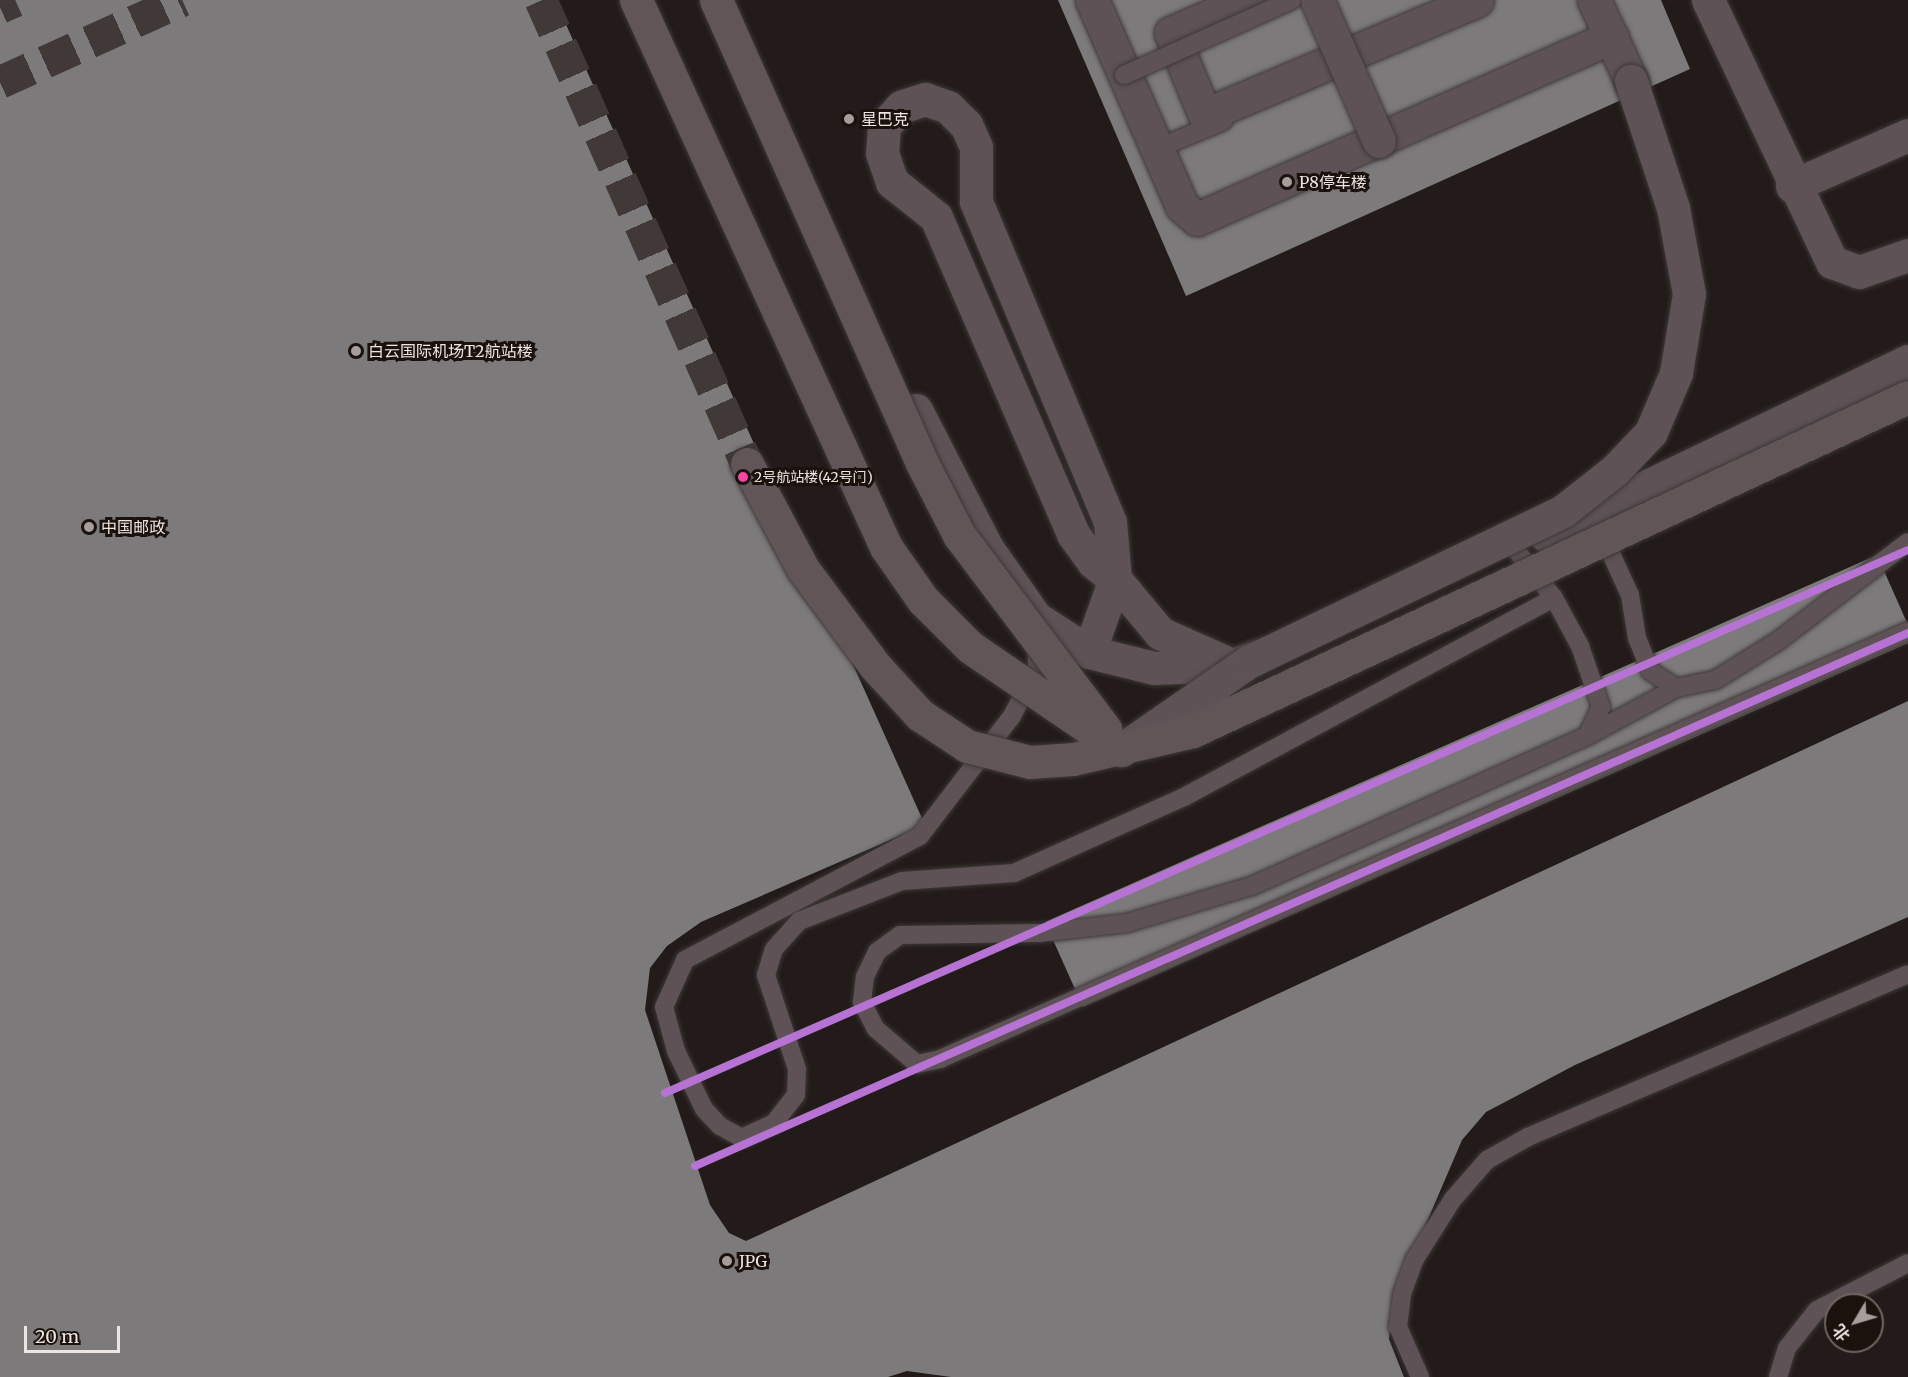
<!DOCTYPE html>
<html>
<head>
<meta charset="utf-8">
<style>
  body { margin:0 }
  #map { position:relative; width:1908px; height:1377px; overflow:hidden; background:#221b1a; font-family:Merriweather,"Noto Sans SC",serif }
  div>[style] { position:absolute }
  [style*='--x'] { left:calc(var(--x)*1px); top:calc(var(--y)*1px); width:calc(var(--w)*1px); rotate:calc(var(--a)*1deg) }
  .building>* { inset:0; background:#7d7a7b }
  .secondary-tunnel>* { height:33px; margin-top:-16.5px; transform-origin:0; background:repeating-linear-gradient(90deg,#403938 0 33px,transparent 0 49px) }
  .trunk-tunnel>* { height:33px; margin-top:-16.5px; transform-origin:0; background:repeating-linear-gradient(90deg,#403938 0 33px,transparent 0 49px) }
  .roads { filter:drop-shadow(0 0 2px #3e3837) drop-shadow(0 0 2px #3e3837) }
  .service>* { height:18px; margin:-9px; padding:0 9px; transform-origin:9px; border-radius:9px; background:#5e5256 }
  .minor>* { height:33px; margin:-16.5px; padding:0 16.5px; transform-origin:16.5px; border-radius:16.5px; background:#5e5256 }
  .tertiary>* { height:33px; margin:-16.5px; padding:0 16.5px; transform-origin:16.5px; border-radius:16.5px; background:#5e5256 }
  .bridges { filter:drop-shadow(0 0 2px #3e3837) drop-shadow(0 0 2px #3e3837) }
  .service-bridge>* { height:18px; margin:-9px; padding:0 9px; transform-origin:9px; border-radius:9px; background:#5e5256 }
  .minor-bridge>* { height:33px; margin:-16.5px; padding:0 16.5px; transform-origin:16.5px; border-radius:16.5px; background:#5e5256 }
  .secondary-bridge>* { height:33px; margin:-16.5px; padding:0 16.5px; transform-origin:16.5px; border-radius:16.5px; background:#615557 }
  .metro-1>* { height:8px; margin:-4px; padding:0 4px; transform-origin:4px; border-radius:4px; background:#b673d3 }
  .dots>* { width:16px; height:16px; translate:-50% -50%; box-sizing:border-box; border:3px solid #1b110d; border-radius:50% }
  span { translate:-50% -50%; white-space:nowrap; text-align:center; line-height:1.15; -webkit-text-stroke:6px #1b110d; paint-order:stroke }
  .bus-label { font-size:14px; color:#ede5e2 }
  .left { translate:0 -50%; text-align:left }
  .poi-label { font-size:16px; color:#ede5e2 }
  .north { position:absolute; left:1824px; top:1293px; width:60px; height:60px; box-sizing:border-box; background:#1b110d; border:2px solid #6f6662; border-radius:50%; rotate:232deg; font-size:16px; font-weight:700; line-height:24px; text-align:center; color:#ede5e2 }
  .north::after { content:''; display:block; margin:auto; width:21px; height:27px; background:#a69e9c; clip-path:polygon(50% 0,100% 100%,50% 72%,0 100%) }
  .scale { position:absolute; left:24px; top:1326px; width:96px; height:27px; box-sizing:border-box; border:3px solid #ede5e2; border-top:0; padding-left:8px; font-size:18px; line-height:21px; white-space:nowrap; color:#ede5e2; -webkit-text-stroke:4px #1b110d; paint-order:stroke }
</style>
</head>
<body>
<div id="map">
  <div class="building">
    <div style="clip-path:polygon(0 0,555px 0,925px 825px,701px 922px,667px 946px,650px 968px,645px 1010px,710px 1205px,729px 1233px,746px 1241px,1908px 701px,1908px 917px,1575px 1065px,1486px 1112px,1462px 1140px,1393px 1301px,1389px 1339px,1404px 1377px,951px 1377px,907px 1371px,888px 1377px,0 1377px)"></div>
    <div style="clip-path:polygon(1058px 0,1661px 0,1690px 69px,1186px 296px)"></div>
    <div style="clip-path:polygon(1877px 555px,1908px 625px,1908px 643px,1083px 1007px,1045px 922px)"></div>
  </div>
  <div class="secondary-tunnel">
    <div style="--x:541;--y:0;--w:508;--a:66.06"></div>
  </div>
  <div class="trunk-tunnel">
    <div style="--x:0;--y:7;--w:17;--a:-24"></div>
    <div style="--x:0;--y:82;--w:200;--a:-24.3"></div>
  </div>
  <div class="roads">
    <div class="service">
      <div style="--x:1156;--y:149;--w:73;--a:-22.7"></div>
      <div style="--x:1601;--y:532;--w:69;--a:65.3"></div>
      <div style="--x:1630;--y:595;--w:44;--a:80.8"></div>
      <div style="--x:1637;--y:638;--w:35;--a:68"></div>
      <div style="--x:1650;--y:671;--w:31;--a:33"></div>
      <div style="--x:1676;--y:688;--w:40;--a:-12"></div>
      <div style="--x:1715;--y:680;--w:74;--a:-31.8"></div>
      <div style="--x:1778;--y:641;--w:163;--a:-37.3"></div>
      <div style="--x:1516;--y:550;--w:61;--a:51.6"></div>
      <div style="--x:1554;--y:598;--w:55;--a:61.6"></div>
      <div style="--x:1580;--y:646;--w:65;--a:71"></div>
      <div style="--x:1601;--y:707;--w:32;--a:116"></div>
      <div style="--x:1587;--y:736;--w:368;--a:155.9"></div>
      <div style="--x:1251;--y:886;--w:129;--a:163.4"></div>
      <div style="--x:1127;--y:923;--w:89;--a:173.5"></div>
      <div style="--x:1039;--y:933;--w:139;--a:179.2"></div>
      <div style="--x:900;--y:935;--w:29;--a:144"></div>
      <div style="--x:877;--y:952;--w:28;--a:116"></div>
      <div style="--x:865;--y:977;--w:25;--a:97"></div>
      <div style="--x:862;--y:1002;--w:30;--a:63"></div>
      <div style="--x:876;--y:1029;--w:54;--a:40.5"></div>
      <div style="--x:917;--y:1064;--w:24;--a:-12"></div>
      <div style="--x:940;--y:1059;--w:1058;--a:-23.85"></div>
      <div style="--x:1037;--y:644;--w:24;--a:90"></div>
      <div style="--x:1037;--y:668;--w:54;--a:117.5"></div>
      <div style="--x:1012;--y:716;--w:151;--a:127.5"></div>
      <div style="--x:920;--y:836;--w:266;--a:152.2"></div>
      <div style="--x:685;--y:960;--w:51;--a:114.1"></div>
      <div style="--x:664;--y:1007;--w:46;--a:74.7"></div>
      <div style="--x:676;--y:1051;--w:64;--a:64.2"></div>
      <div style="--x:704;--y:1109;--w:23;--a:47"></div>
      <div style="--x:720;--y:1126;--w:25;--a:29"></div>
      <div style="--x:742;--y:1138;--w:35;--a:-25"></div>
      <div style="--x:774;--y:1123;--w:36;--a:-52"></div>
      <div style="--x:796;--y:1095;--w:26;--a:-88"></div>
      <div style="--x:797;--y:1069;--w:99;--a:-108.3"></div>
      <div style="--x:766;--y:975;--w:27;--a:-73"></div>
      <div style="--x:774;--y:949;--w:38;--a:-48"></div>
      <div style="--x:799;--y:921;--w:110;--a:-21.2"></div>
      <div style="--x:902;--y:881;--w:112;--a:-4.1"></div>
      <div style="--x:1014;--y:873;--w:186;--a:-24.1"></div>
      <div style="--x:1184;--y:797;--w:420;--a:-28.3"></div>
      <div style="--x:1587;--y:736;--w:101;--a:-28.3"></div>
      <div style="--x:1420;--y:1377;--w:55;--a:-113.7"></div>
      <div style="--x:1398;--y:1327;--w:33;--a:-83"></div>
      <div style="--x:1402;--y:1294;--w:37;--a:-70"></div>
      <div style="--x:1415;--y:1259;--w:71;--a:-57.7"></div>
      <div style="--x:1453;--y:1199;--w:52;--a:-48.9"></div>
      <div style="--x:1487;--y:1160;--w:47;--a:-29.3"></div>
      <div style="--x:1528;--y:1137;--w:413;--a:-23.2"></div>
      <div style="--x:1778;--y:1377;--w:30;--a:-73"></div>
      <div style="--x:1787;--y:1348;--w:48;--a:-51.7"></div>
      <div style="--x:1817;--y:1310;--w:102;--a:-27.3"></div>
    </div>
    <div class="minor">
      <div style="--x:1092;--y:0;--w:225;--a:66.4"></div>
      <div style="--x:1182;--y:206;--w:20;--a:41"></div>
      <div style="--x:1197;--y:219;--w:453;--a:-23.7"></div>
      <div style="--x:1247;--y:0;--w:83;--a:156.5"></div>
      <div style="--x:1171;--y:33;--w:89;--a:67.5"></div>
      <div style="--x:1205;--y:115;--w:295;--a:-22.9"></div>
      <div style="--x:1594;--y:0;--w:89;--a:65.4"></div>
      <div style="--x:1708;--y:0;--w:290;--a:64.7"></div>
      <div style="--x:1832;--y:262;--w:29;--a:20"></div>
      <div style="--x:1859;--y:272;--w:52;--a:-19.1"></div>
      <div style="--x:1792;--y:186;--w:127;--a:-23.7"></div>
    </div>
    <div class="tertiary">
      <div style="--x:916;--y:410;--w:155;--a:62.8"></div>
      <div style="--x:987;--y:548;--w:85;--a:55"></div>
      <div style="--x:1036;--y:618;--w:63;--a:32.7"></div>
      <div style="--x:1089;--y:652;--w:67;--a:13.8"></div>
      <div style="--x:1154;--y:668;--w:78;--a:-2.2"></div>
      <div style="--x:1232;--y:665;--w:28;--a:-19"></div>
      <div style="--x:1545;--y:535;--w:403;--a:-25.6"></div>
      <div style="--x:1089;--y:652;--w:77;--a:-70.4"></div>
      <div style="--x:1115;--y:579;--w:57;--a:-95"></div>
      <div style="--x:1110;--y:522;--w:348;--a:-112.7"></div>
      <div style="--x:976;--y:201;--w:54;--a:-90"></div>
      <div style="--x:976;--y:147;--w:24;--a:-114"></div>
      <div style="--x:966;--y:125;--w:25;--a:-135"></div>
      <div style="--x:948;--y:107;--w:24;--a:-161"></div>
      <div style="--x:925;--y:99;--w:25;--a:162"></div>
      <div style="--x:901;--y:107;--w:25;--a:132"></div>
      <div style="--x:884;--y:126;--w:27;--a:94"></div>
      <div style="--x:882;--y:153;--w:31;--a:71"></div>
      <div style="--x:892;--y:182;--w:56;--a:38.5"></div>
      <div style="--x:936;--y:217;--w:345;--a:66.6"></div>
      <div style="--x:1073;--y:534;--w:34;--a:54"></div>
      <div style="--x:1093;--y:562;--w:28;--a:38"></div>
      <div style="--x:1115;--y:579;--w:70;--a:50.2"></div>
      <div style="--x:1160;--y:633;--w:71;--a:24"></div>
    </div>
  </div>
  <div class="bridges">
    <div class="service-bridge">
      <div style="--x:1124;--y:75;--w:184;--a:-24.1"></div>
    </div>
    <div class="minor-bridge">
      <div style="--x:1317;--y:0;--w:154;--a:66.3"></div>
      <div style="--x:1121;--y:750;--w:155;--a:-34.7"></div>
      <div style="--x:1248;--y:662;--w:349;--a:-25.6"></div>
      <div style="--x:1563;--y:511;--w:66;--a:-38.3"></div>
      <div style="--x:1615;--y:470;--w:52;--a:-46.5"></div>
      <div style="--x:1651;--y:432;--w:64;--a:-67"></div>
      <div style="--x:1676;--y:373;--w:80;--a:-80.7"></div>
      <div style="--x:1689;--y:294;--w:87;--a:-100.5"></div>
      <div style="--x:1673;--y:208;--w:134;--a:-108.3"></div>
    </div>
    <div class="secondary-bridge">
      <div style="--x:636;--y:0;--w:601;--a:65.44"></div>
      <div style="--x:886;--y:547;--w:65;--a:55.1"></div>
      <div style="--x:923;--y:600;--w:66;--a:45"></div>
      <div style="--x:970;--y:647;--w:183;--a:34.3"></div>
      <div style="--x:716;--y:0;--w:507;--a:66.01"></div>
      <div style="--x:922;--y:463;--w:81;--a:62.8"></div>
      <div style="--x:959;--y:535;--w:243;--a:53"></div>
      <div style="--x:747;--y:464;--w:119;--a:61.9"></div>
      <div style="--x:803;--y:569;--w:121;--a:53.4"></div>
      <div style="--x:875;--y:666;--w:67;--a:47.4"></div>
      <div style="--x:920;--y:715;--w:56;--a:33.4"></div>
      <div style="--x:967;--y:746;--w:65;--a:14.3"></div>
      <div style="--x:1030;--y:762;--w:43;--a:-4"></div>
      <div style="--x:1073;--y:759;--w:123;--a:-13.1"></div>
      <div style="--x:1193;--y:731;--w:789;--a:-25.04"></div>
    </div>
  </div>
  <div class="metro-1">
    <div style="--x:665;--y:1093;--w:1356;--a:-23.6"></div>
    <div style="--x:695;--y:1166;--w:1325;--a:-23.72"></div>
  </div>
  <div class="dots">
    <div style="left:849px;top:119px;background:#a69e9c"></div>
    <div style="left:1287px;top:182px;background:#a69e9c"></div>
    <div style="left:356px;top:351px;background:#a69e9c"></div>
    <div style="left:743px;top:477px;background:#f346a5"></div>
    <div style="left:89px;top:527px;background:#a69e9c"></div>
    <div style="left:727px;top:1261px;background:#a69e9c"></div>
  </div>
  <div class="bus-label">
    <span class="left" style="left:754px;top:477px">2号航站楼(42号门)</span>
  </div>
  <div class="poi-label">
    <span class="left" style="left:861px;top:119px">星巴克</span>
    <span class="left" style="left:1299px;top:182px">P8停车楼</span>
    <span class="left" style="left:368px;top:351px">白云国际机场T2航站楼</span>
    <span class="left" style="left:101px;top:527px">中国邮政</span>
    <span class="left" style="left:739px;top:1261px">JPG</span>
  </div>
  <div class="north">北</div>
  <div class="scale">20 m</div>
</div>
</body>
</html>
